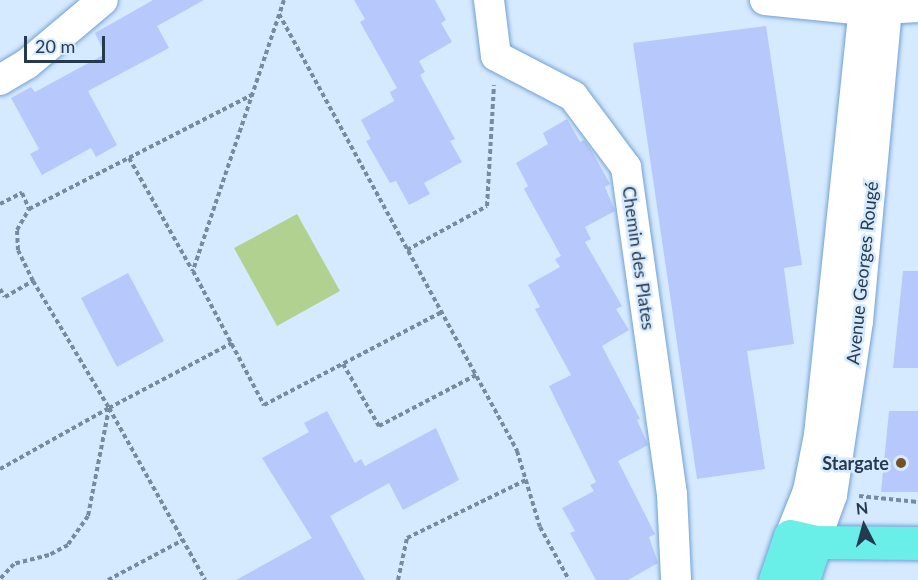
<!DOCTYPE html>
<html>
<head>
<meta charset="utf-8">
<style>
  body { margin:0 }
  #map { position:relative; width:918px; height:580px; overflow:hidden; background:#d6eaff; font-family:Lato,sans-serif }
  div>[style] { position:absolute }
  [style*='--x'] { left:calc(var(--x)*1px); top:calc(var(--y)*1px); width:calc(var(--w)*1px); rotate:calc(var(--a)*1deg) }
  .green>* { inset:0; background:#b1d191 }
  .building>* { inset:0; background:#b7c8fc }
  .path>* { height:4px; margin-top:-2px; transform-origin:0; background:repeating-linear-gradient(90deg,#778ba0 0 4.5px,transparent 0 7.5px) }
  .roads { filter:drop-shadow(0 0 2px #72a1d3) drop-shadow(0 0 2px #72a1d3) }
  .minor>* { height:30px; margin:-15px; padding:0 15px; transform-origin:15px; border-radius:15px; background:#fff }
  .major>* { height:33px; margin:-16.5px; padding:0 16.5px; transform-origin:16.5px; border-radius:16.5px; background:#6aeee8 }
  .dots>* { width:16px; height:16px; translate:-50% -50%; box-sizing:border-box; border:3px solid #d6eaff; border-radius:50% }
  span { translate:-50% -50%; white-space:nowrap; text-align:center; line-height:1.15; -webkit-text-stroke:5px #d6eaff; paint-order:stroke }
  .street-label { font-size:18px; color:#263a4f }
  .poi-label { font-size:18px; color:#263a4f; font-weight:700 }
  .right { translate:-100% -50%; text-align:right }
  .north { position:absolute; left:834px; top:496px; width:60px; height:60px; -webkit-text-stroke:4px #d6eaff; paint-order:stroke; rotate:354deg; font-size:16px; font-weight:700; line-height:24px; text-align:center; color:#263a4f }
  .north::after { content:''; display:block; margin:auto; width:21px; height:27px; background:#263a4f; clip-path:polygon(50% 0,100% 100%,50% 72%,0 100%) }
  .scale { position:absolute; left:24px; top:36px; width:81px; height:27px; box-sizing:border-box; border:3px solid #263a4f; border-top:0; padding-left:8px; font-size:18px; line-height:21px; white-space:nowrap; color:#263a4f; -webkit-text-stroke:4px #d6eaff; paint-order:stroke }
</style>
</head>
<body>
<div id="map">
  <div class="green">
    <div style="clip-path:polygon(297px 214px,340px 291px,277px 326px,234px 248px)"></div>
  </div>
  <div class="building">
    <div style="clip-path:polygon(153px 0,204px 0,157px 26px,169px 48px,88px 91px,117px 145px,96px 157px,91px 148px,42px 175px,30px 154px,39px 149px,11px 98px,31px 87px,35px 92px,105px 54px,95px 33px)"></div>
    <div style="clip-path:polygon(354px 0,435px 0,446px 20px,441px 23px,452px 42px,419px 61px,425px 72px,420px 75px,455px 139px,450px 141px,462px 162px,424px 183px,430px 194px,409px 205px,396px 181px,390px 183px,366px 141px,371px 139px,361px 120px,394px 101px,390px 92px,397px 88px,360px 22px,365px 19px)"></div>
    <div style="clip-path:polygon(766px 26px,802px 265px,784px 268px,794px 344px,747px 351px,765px 469px,697px 479px,633px 43px)"></div>
    <div style="clip-path:polygon(567px 119px,580px 142px,584px 140px,590px 148px,610px 184px,605px 187px,615px 211px,585px 227px,591px 239px,585px 242px,622px 306px,616px 309px,629px 330px,602px 346px,640px 419px,637px 420px,648px 445px,618px 461px,655px 534px,649px 537px,658px 563px,628px 580px,596px 580px,570px 533px,575px 531px,562px 508px,594px 491px,590px 485px,596px 482px,549px 386px,571px 375px,535px 309px,540px 307px,528px 285px,560px 267px,555px 259px,561px 256px,524px 189px,528px 186px,516px 163px,548px 144px,543px 133px)"></div>
    <div style="clip-path:polygon(903px 271px,918px 271px,918px 368px,893px 368px)"></div>
    <div style="clip-path:polygon(128px 273px,164px 341px,117px 367px,81px 298px)"></div>
    <div style="clip-path:polygon(327px 411px,355px 463px,361px 459px,365px 466px,436px 428px,459px 480px,403px 510px,389px 483px,330px 516px,365px 580px,236px 580px,312px 538px,262px 458px,309px 432px,304px 423px)"></div>
    <div style="clip-path:polygon(889px 411px,918px 411px,918px 492px,881px 492px)"></div>
  </div>
  <div class="path">
    <div style="--x:284;--y:0;--w:286;--a:108.6"></div>
    <div style="--x:193;--y:271;--w:152;--a:62.1"></div>
    <div style="--x:264;--y:405;--w:201;--a:-27.6"></div>
    <div style="--x:279;--y:14;--w:498;--a:61.4"></div>
    <div style="--x:517;--y:451;--w:79;--a:73.2"></div>
    <div style="--x:540;--y:527;--w:60;--a:61.3"></div>
    <div style="--x:129;--y:158;--w:129;--a:60.6"></div>
    <div style="--x:0;--y:204;--w:25;--a:-27"></div>
    <div style="--x:22;--y:193;--w:17;--a:66"></div>
    <div style="--x:407;--y:250;--w:91;--a:-28.8"></div>
    <div style="--x:487;--y:206;--w:121;--a:-86.7"></div>
    <div style="--x:33;--y:281;--w:34;--a:-116"></div>
    <div style="--x:18;--y:250;--w:20;--a:-93"></div>
    <div style="--x:17;--y:230;--w:24;--a:-60"></div>
    <div style="--x:29;--y:209;--w:250;--a:-27.1"></div>
    <div style="--x:0;--y:289;--w:9;--a:58"></div>
    <div style="--x:5;--y:297;--w:32;--a:-30"></div>
    <div style="--x:33;--y:281;--w:148;--a:59.1"></div>
    <div style="--x:109;--y:408;--w:110;--a:101"></div>
    <div style="--x:88;--y:516;--w:35;--a:125"></div>
    <div style="--x:68;--y:545;--w:21;--a:152"></div>
    <div style="--x:49;--y:555;--w:36;--a:166"></div>
    <div style="--x:14;--y:564;--w:21;--a:133"></div>
    <div style="--x:343;--y:364;--w:72;--a:59.9"></div>
    <div style="--x:379;--y:426;--w:110;--a:-27.7"></div>
    <div style="--x:109;--y:408;--w:139;--a:-27.9"></div>
    <div style="--x:0;--y:469;--w:125;--a:-29.2"></div>
    <div style="--x:109;--y:408;--w:197;--a:60.8"></div>
    <div style="--x:859;--y:496;--w:59;--a:5.8"></div>
    <div style="--x:108;--y:580;--w:85;--a:-28.1"></div>
    <div style="--x:398;--y:580;--w:43;--a:-77.9"></div>
    <div style="--x:407;--y:538;--w:132;--a:-26"></div>
  </div>
  <div class="roads">
    <div class="minor">
      <div style="--x:489;--y:0;--w:56;--a:82.9"></div>
      <div style="--x:496;--y:56;--w:87;--a:27.5"></div>
      <div style="--x:573;--y:96;--w:89;--a:53.3"></div>
      <div style="--x:626;--y:167;--w:330;--a:82"></div>
      <div style="--x:672;--y:494;--w:86;--a:87.3"></div>
      <div style="--x:765;--y:0;--w:100;--a:5.8"></div>
      <div style="--x:864;--y:10;--w:54;--a:-3.2"></div>
      <div style="--x:0;--y:80;--w:31;--a:-31"></div>
      <div style="--x:27;--y:64;--w:99;--a:-40.1"></div>
      <div style="--x:790;--y:536;--w:48;--a:-68.2"></div>
      <div style="--x:808;--y:491;--w:57;--a:-78.9"></div>
      <div style="--x:819;--y:435;--w:437;--a:-84"></div>
      <div style="--x:815;--y:542;--w:50;--a:-70.1"></div>
      <div style="--x:832;--y:495;--w:176;--a:-81.5"></div>
      <div style="--x:858;--y:321;--w:322;--a:-84.7"></div>
    </div>
    <div class="major">
      <div style="--x:775;--y:580;--w:46;--a:-71.2"></div>
      <div style="--x:790;--y:536;--w:26;--a:13"></div>
      <div style="--x:815;--y:542;--w:103;--a:0.6"></div>
      <div style="--x:803;--y:580;--w:40;--a:-72"></div>
    </div>
  </div>
  <div class="dots">
    <div style="left:901px;top:463px;background:#725128"></div>
  </div>
  <div class="street-label">
    <span style="left:639px;top:258px;rotate:82deg">Chemin des Plates</span>
    <span style="left:862px;top:273px;rotate:-84deg">Avenue Georges Rougé</span>
  </div>
  <div class="poi-label">
    <span class="right" style="left:889px;top:463px">Stargate</span>
  </div>
  <div class="north">N</div>
  <div class="scale">20 m</div>
</div>
</body>
</html>
